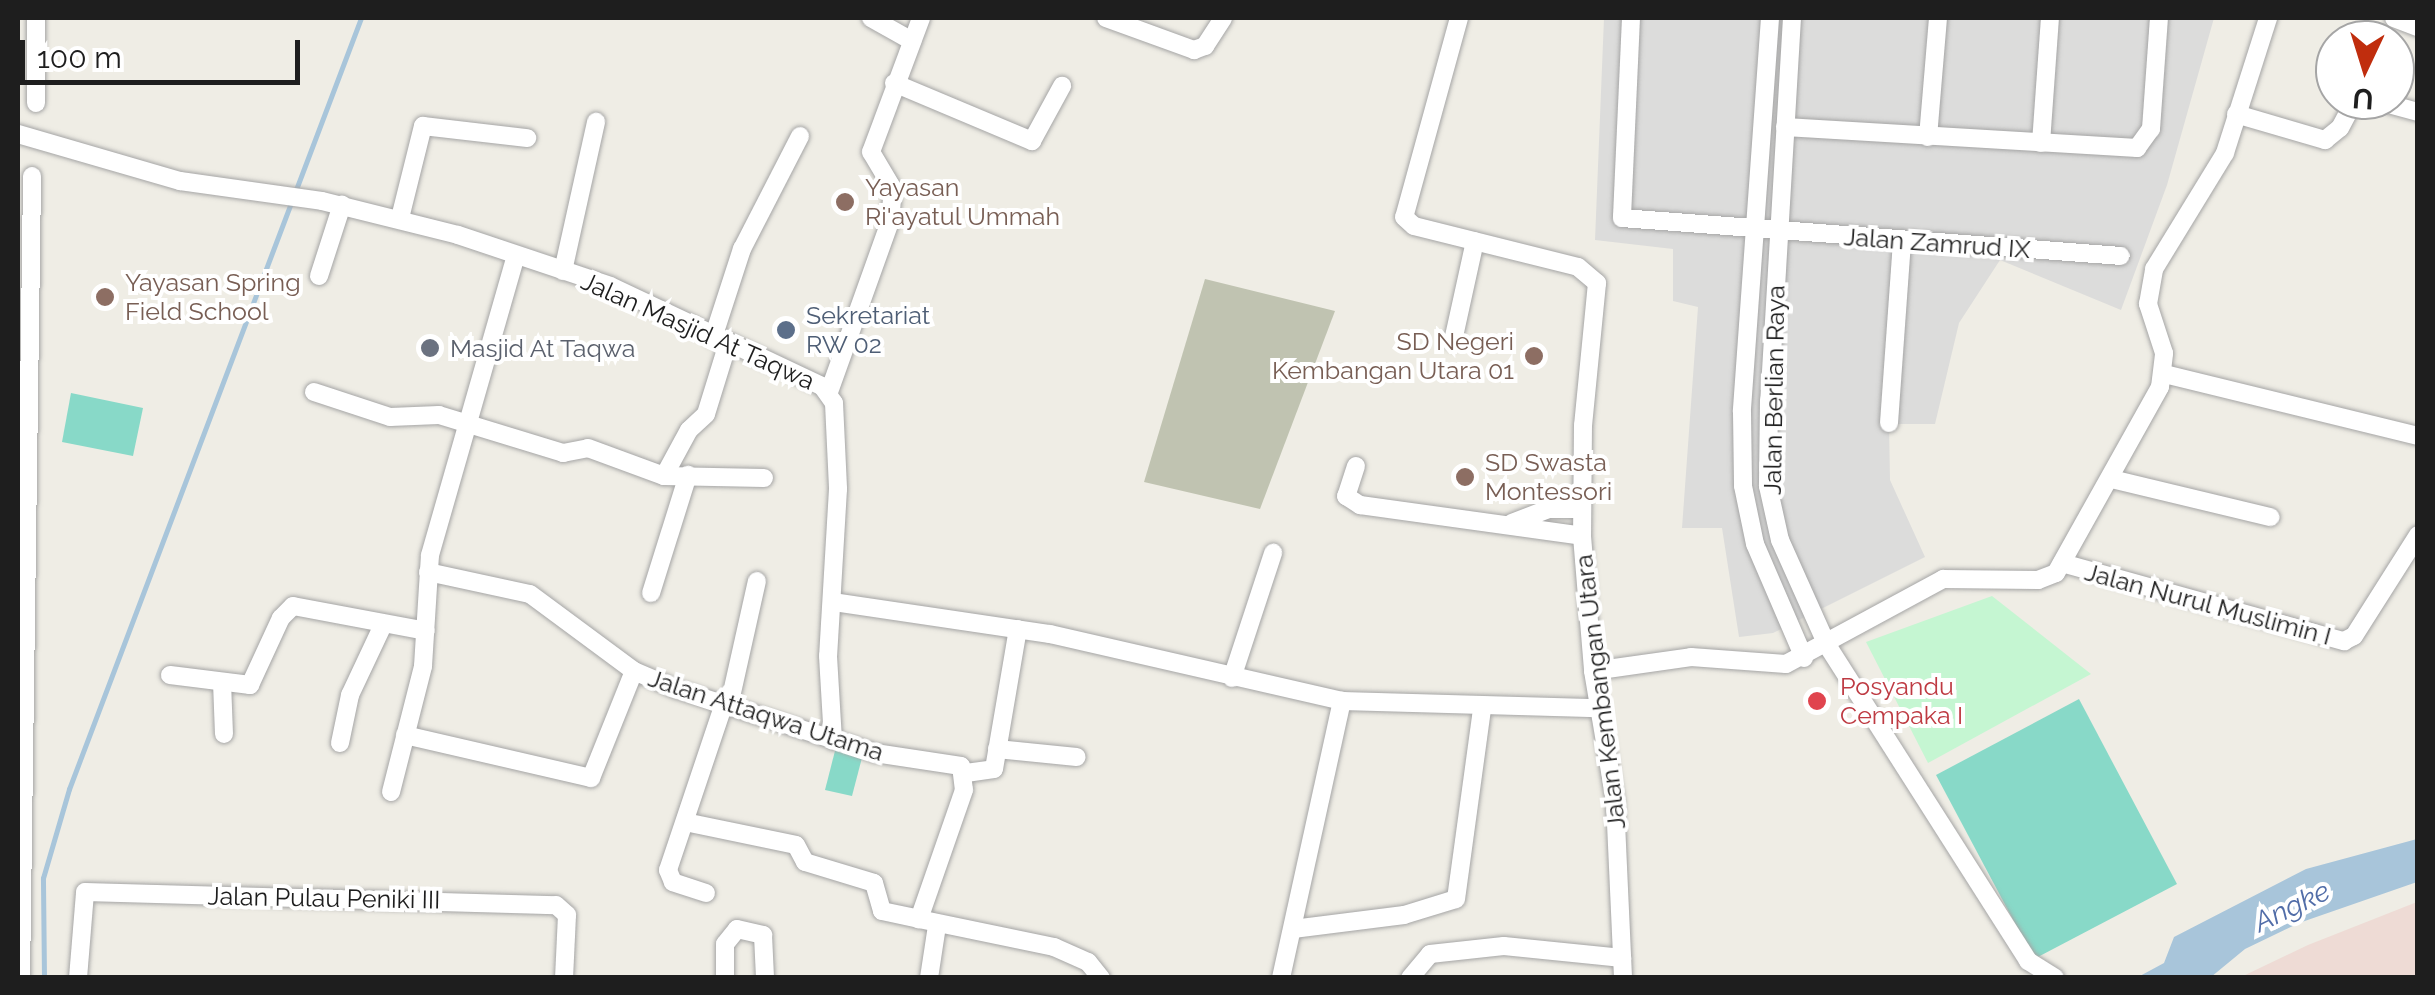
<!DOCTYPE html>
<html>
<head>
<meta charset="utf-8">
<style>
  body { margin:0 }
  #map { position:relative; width:2435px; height:995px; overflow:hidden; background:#efede5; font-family:Raleway,sans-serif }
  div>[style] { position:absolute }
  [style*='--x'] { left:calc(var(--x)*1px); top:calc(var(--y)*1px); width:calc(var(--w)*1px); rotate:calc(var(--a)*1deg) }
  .residential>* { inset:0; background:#dcdcdb }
  .commercial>* { inset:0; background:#eedbd5 }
  .construction>* { inset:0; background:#c0c3b1 }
  .park>* { inset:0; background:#c5f6d2 }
  .pitch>* { inset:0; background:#88d9c8 }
  .water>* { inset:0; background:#a8c5da }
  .stream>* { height:5px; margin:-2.5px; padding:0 2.5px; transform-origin:2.5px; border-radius:2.5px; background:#a8c5da }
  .roads { filter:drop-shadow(0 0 2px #a5a5a5) drop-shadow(0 0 2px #a5a5a5) }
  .minor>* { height:18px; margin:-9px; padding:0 9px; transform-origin:9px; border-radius:9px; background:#fff }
  .dots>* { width:28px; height:28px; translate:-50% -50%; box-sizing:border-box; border:5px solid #fff; border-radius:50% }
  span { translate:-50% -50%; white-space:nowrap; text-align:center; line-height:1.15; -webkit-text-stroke:8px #fff; paint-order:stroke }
  .education-label { font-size:25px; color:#785e54 }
  .left { translate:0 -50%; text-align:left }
  .right { translate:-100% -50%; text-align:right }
  .street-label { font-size:25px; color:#1e1e1e }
  .service-label { font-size:25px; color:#4e5e75 }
  .worship-label { font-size:25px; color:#5b616d }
  .health-label { font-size:25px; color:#be3a42 }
  .water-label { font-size:28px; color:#516da8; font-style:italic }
  .frame { position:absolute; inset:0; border:20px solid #1e1e1e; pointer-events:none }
  .north { position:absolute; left:2315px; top:20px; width:100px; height:100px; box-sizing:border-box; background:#fff; border:2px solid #a5a5a5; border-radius:50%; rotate:184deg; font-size:28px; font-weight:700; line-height:40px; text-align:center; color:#1e1e1e }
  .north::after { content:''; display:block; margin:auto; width:35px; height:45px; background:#c02d0d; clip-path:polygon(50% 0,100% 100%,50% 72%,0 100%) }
  .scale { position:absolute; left:20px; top:40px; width:280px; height:45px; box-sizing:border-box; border:5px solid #1e1e1e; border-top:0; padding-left:12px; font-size:30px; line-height:35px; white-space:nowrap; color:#1e1e1e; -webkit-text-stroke:8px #fff; paint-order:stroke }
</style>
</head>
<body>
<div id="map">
  <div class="residential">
    <div style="clip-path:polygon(1604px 18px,2214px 18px,2167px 185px,2121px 310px,2000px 260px,1959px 323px,1935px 424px,1889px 424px,1890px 480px,1925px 557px,1773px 633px,1739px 637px,1722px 528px,1682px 528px,1698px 307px,1673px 301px,1673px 249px,1595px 240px)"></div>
  </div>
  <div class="commercial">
    <div style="clip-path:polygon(2417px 902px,2417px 977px,2241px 977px,2308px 945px)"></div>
  </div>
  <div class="construction">
    <div style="clip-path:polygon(1205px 279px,1335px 311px,1260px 509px,1144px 482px)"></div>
  </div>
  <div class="park">
    <div style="clip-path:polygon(1992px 596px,2091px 674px,1928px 763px,1866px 642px)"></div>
  </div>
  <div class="pitch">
    <div style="clip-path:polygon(71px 393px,143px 408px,133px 456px,62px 442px)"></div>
    <div style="clip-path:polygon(2079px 699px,2177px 884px,2034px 959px,1936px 775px)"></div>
    <div style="clip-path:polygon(837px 743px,864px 750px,852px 796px,825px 790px)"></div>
  </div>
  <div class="water">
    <div style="clip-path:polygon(2417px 839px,2417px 882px,2299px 923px,2245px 949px,2211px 977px,2138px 977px,2164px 963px,2174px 937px,2306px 869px)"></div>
  </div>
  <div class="stream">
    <div style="--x:44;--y:978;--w:100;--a:-90.6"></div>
    <div style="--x:43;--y:878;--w:93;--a:-73.7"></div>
    <div style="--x:69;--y:789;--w:824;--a:-69.26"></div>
  </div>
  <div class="roads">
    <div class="minor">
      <div style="--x:871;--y:18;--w:47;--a:29.3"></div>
      <div style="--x:1106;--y:18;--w:94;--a:20"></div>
      <div style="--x:1194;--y:50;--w:12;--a:-20"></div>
      <div style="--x:1205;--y:46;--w:33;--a:-57"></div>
      <div style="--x:1459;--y:18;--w:206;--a:105.4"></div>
      <div style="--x:1404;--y:217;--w:13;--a:42"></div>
      <div style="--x:1414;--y:226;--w:169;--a:14"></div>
      <div style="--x:1578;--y:267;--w:25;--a:40"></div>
      <div style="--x:1597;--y:283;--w:143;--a:95.6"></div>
      <div style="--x:1583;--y:425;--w:111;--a:90.5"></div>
      <div style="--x:1582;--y:536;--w:135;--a:85.3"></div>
      <div style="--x:1593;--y:671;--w:132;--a:80.4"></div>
      <div style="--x:1615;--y:801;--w:177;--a:87.4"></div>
      <div style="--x:1631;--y:18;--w:200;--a:92.6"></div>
      <div style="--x:1622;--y:218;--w:500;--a:4.35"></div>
      <div style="--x:1770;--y:18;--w:395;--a:94.1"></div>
      <div style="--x:1742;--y:412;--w:74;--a:89.2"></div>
      <div style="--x:1743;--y:486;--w:59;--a:78.3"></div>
      <div style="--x:1755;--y:544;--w:124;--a:66.7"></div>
      <div style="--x:1792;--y:18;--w:383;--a:93.4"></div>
      <div style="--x:1769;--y:400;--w:86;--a:90.7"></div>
      <div style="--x:1768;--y:486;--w:55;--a:77.5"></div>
      <div style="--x:1780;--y:540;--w:115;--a:65.9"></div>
      <div style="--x:1827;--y:645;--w:375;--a:57.5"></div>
      <div style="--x:2028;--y:961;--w:32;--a:32"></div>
      <div style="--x:2394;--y:18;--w:26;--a:21"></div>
      <div style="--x:894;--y:83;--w:150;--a:22.8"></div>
      <div style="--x:1032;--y:141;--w:63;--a:-61.4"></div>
      <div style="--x:2374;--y:100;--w:46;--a:15.3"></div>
      <div style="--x:36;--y:103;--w:85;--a:-90"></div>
      <div style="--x:2236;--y:114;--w:93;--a:16.3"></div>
      <div style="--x:2325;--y:140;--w:19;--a:-39"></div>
      <div style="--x:2340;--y:128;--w:32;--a:-62"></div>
      <div style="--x:1785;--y:127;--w:353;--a:3.4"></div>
      <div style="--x:2137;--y:148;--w:24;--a:-54"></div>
      <div style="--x:2151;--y:129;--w:111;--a:-85.9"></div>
      <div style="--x:18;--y:134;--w:169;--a:16.2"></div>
      <div style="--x:180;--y:181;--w:143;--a:8"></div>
      <div style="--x:322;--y:201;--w:140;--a:14"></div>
      <div style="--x:458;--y:235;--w:160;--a:18.5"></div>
      <div style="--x:610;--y:286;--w:234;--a:25.3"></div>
      <div style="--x:822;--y:386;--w:21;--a:55"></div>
      <div style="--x:834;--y:403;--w:86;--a:87.3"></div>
      <div style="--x:838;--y:489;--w:167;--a:93.4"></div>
      <div style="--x:828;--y:656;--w:85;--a:86.6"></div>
      <div style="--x:1928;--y:137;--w:119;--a:-85.2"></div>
      <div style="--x:2041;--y:143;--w:125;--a:-85.9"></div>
      <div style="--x:400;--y:218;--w:95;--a:-76"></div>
      <div style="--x:423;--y:126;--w:105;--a:6.6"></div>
      <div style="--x:563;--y:271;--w:153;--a:-77.5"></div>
      <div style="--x:319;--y:276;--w:75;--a:-72.1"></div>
      <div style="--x:713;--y:338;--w:94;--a:-72"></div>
      <div style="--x:742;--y:249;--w:127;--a:-62.8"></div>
      <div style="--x:1453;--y:341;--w:102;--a:-77.6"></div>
      <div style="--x:2164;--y:374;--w:261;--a:13.7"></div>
      <div style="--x:314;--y:392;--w:80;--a:18.2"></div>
      <div style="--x:390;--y:417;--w:49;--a:-2.3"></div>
      <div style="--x:439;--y:415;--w:130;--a:17"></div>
      <div style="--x:563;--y:453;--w:25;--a:-11"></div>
      <div style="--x:588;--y:448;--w:81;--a:20.2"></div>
      <div style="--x:664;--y:476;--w:100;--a:1.1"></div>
      <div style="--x:829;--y:392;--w:181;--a:-70.3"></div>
      <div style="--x:890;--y:222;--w:33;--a:-85"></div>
      <div style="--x:893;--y:189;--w:43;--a:-120.7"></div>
      <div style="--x:871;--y:152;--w:143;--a:-69.5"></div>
      <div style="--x:1889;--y:423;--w:183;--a:-85.9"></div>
      <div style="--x:1356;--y:466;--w:32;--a:108"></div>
      <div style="--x:1346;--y:496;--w:17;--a:33"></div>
      <div style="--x:1360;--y:505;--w:224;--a:7.9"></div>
      <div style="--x:664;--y:476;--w:52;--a:-61.5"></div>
      <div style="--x:689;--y:430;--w:23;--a:-43"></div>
      <div style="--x:706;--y:414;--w:71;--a:-72.8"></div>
      <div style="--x:2112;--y:479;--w:163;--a:13.5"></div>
      <div style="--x:1512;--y:523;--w:39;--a:-21"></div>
      <div style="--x:1548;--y:509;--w:34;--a:0"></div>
      <div style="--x:2062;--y:563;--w:293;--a:15.5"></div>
      <div style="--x:2344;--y:641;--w:11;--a:-27"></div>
      <div style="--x:2354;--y:636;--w:120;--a:-57.6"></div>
      <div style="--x:428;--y:572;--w:104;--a:12.2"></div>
      <div style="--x:530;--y:594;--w:129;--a:36.5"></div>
      <div style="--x:634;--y:671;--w:46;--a:23.2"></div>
      <div style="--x:676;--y:689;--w:209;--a:17.8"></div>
      <div style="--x:875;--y:753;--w:87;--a:8.6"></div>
      <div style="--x:961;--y:766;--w:24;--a:83"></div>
      <div style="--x:964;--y:790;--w:137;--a:109.2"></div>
      <div style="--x:919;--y:919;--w:138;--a:11.7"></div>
      <div style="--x:1054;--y:947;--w:37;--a:24"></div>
      <div style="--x:1088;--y:962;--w:21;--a:51"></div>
      <div style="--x:651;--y:593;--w:124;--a:-72.6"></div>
      <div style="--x:833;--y:602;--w:219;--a:8.4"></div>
      <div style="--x:1050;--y:634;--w:300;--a:12.9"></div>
      <div style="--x:1342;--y:701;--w:256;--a:1.6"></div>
      <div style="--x:1593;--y:671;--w:99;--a:-8.1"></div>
      <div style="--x:1691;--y:657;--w:95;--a:4.2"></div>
      <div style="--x:1786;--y:664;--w:179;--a:-28.4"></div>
      <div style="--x:1943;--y:579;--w:95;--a:0.6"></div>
      <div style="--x:2038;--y:580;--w:19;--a:-21"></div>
      <div style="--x:2056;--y:573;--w:213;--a:-60.8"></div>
      <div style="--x:2160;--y:387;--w:34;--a:-83"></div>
      <div style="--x:2164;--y:353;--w:52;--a:-108.1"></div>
      <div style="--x:2148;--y:304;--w:36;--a:-80"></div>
      <div style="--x:2154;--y:269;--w:136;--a:-58.5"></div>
      <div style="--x:2225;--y:153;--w:142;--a:-72.3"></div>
      <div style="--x:170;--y:675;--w:81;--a:7.1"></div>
      <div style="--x:250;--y:685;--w:74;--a:-65.2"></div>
      <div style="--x:281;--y:618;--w:17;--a:-45"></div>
      <div style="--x:293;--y:606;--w:135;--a:10.6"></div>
      <div style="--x:1232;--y:678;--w:132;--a:-71.8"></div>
      <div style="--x:222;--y:682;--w:52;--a:87.8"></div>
      <div style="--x:729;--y:706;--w:128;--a:-77.4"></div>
      <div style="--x:405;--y:735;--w:191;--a:13"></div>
      <div style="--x:591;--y:778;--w:115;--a:-68.1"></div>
      <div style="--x:340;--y:743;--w:49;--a:-78.2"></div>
      <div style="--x:350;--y:695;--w:77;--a:-64.8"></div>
      <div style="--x:997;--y:749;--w:80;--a:5.7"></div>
      <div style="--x:966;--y:773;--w:28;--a:-8"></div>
      <div style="--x:994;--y:769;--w:142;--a:-80.3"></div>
      <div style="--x:391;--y:792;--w:130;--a:-75.7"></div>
      <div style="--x:423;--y:666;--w:111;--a:-86.4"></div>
      <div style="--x:430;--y:555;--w:311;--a:-74"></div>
      <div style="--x:685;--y:822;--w:113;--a:11.7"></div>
      <div style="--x:796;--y:845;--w:19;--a:62"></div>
      <div style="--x:805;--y:862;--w:72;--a:16.9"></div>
      <div style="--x:874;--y:883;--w:29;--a:74"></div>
      <div style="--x:882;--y:911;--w:38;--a:12"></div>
      <div style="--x:706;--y:893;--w:35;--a:-162"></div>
      <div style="--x:673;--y:882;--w:13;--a:-113"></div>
      <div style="--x:668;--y:870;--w:175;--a:-71.4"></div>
      <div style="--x:1293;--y:929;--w:112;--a:-7.2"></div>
      <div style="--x:1404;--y:915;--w:54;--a:-17.1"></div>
      <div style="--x:1456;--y:899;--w:192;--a:-82.2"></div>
      <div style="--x:21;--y:978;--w:802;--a:-89.21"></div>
      <div style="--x:78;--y:978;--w:86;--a:-85.3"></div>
      <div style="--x:85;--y:892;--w:471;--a:1.6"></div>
      <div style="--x:556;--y:905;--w:15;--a:42"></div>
      <div style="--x:567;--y:915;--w:63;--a:92.7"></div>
      <div style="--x:725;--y:978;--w:34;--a:-90"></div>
      <div style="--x:725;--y:944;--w:19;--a:-51"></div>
      <div style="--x:737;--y:929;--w:27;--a:13"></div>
      <div style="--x:763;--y:935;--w:43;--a:87.3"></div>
      <div style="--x:929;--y:978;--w:53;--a:-81.3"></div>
      <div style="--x:1281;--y:978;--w:284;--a:-77.6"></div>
      <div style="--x:1410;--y:978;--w:31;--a:-50"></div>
      <div style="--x:1430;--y:954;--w:74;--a:-6.2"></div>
      <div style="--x:1504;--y:946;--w:119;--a:5.8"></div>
    </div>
  </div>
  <div class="dots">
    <div style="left:845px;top:202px;background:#8d6e63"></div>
    <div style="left:105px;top:297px;background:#8d6e63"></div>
    <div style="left:786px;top:330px;background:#5c6f8a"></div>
    <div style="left:430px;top:348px;background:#6b7280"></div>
    <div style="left:1534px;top:356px;background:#8d6e63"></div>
    <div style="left:1465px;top:477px;background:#8d6e63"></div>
    <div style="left:1817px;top:701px;background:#e0444e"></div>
  </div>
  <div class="education-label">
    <span class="left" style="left:865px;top:202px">Yayasan<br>Ri'ayatul Ummah</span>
    <span class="left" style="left:125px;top:297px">Yayasan Spring<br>Field School</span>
    <span class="right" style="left:1514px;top:356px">SD Negeri<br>Kembangan Utara 01</span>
    <span class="left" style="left:1485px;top:477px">SD Swasta<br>Montessori</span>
  </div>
  <div class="street-label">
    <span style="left:1937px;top:243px;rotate:4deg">Jalan Zamrud IX</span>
    <span style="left:698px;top:331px;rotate:24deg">Jalan Masjid At Taqwa</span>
    <span style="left:1774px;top:390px;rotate:-89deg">Jalan Berlian Raya</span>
    <span style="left:2208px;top:604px;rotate:15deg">Jalan Nurul Muslimin I</span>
    <span style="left:1600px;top:692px;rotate:-97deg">Jalan Kembangan Utara</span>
    <span style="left:766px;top:715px;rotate:18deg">Jalan Attaqwa Utama</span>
    <span style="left:324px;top:898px;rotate:1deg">Jalan Pulau Peniki III</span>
  </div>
  <div class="service-label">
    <span class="left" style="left:806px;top:330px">Sekretariat<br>RW 02</span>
  </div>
  <div class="worship-label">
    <span class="left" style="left:450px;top:348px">Masjid At Taqwa</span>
  </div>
  <div class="health-label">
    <span class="left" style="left:1840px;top:701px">Posyandu<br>Cempaka I</span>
  </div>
  <div class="water-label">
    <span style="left:2292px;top:907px;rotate:-26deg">Angke</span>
  </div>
  <div class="frame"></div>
  <div class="north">U</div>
  <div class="scale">100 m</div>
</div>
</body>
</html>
